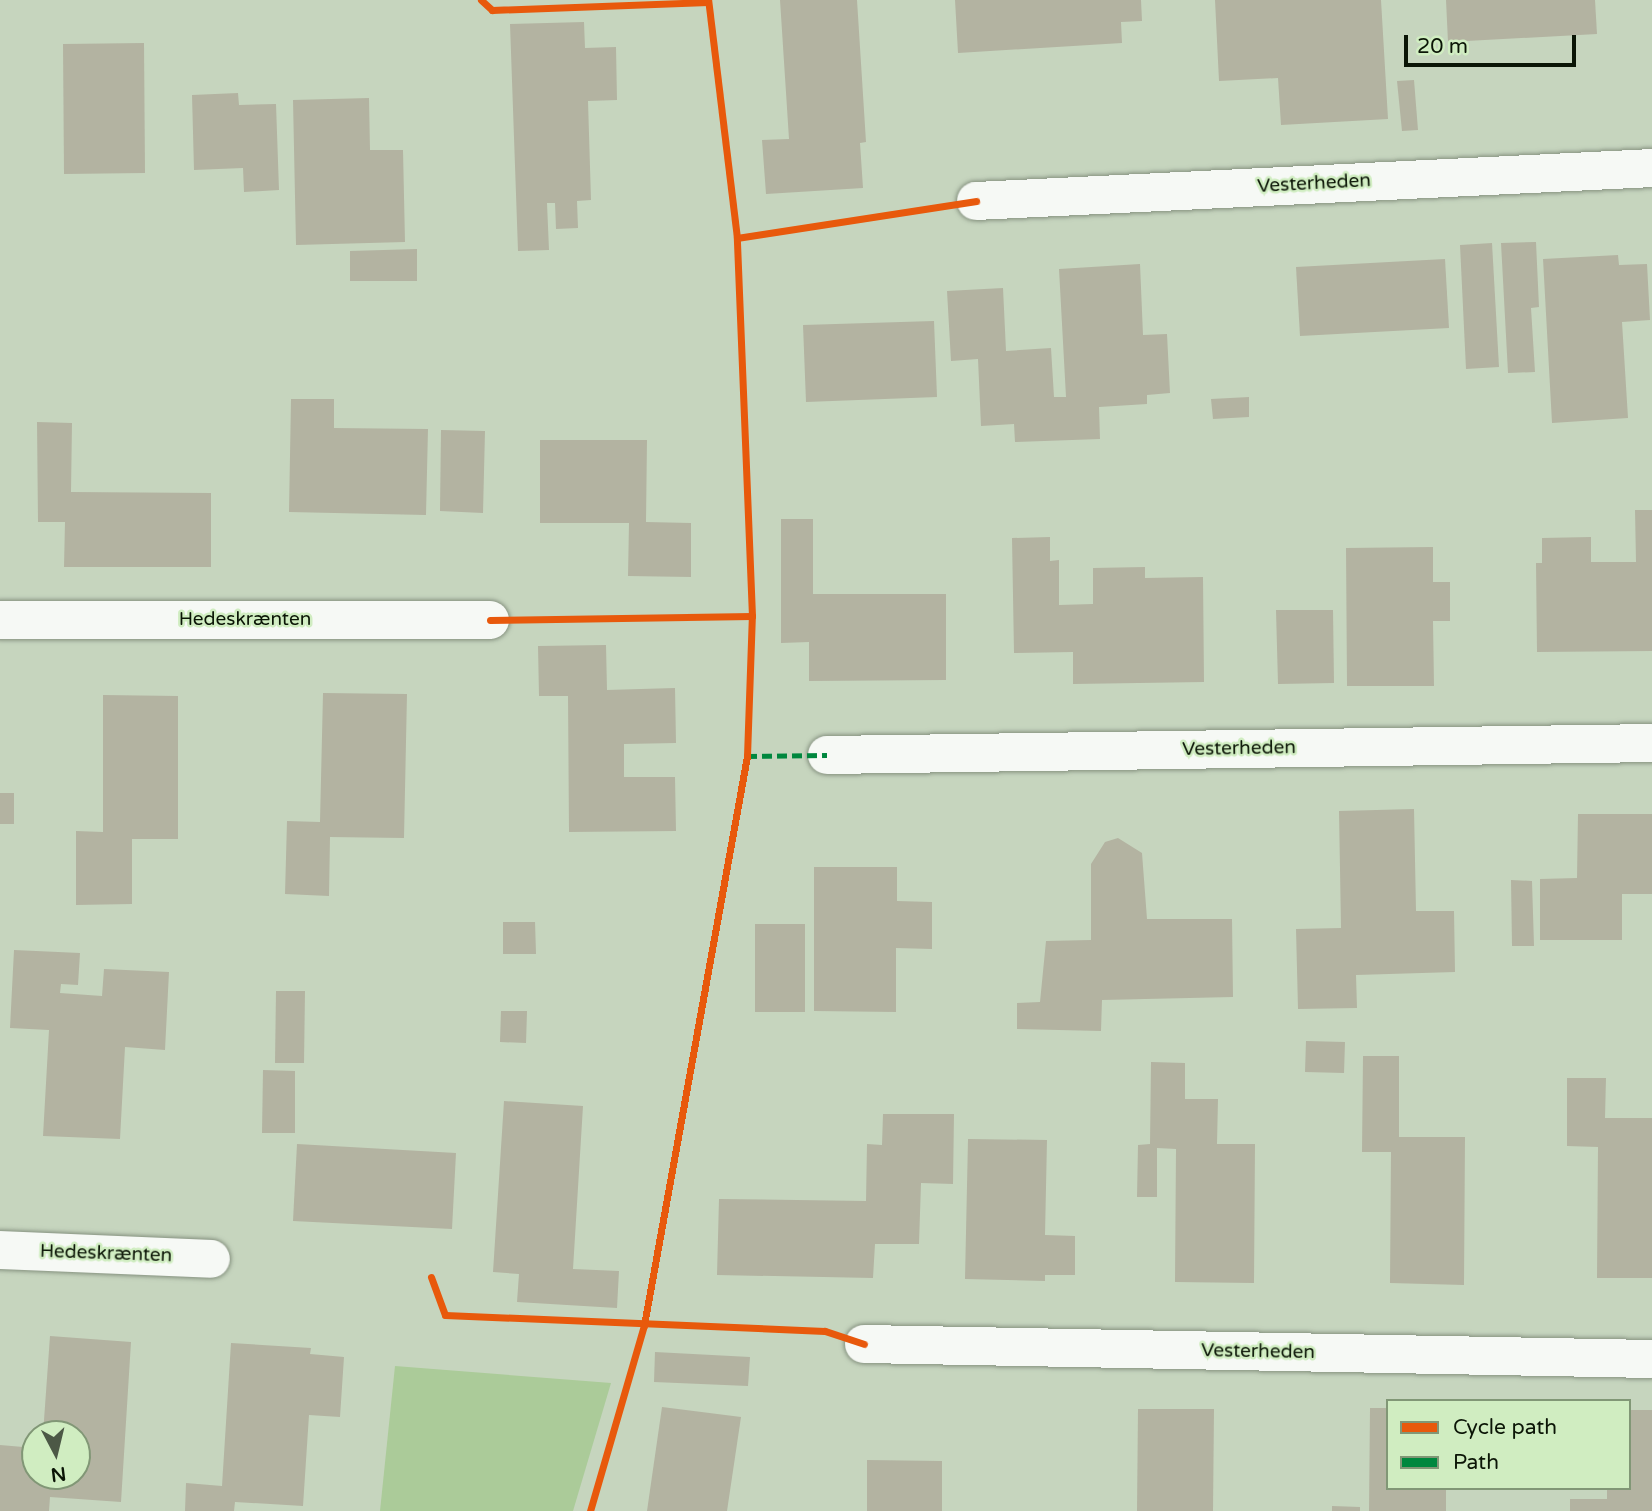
<!DOCTYPE html>
<html>
<head>
<meta charset="utf-8">
<style>
  body { margin:0 }
  #map { position:relative; width:1652px; height:1511px; overflow:hidden; background:#c6d5be; font-family:"Varela Round",sans-serif }
  div>[style] { position:absolute }
  [style*='--x'] { left:calc(var(--x)*1px); top:calc(var(--y)*1px); width:calc(var(--w)*1px); rotate:calc(var(--a)*1deg) }
  .green>* { inset:0; background:#abcb99 }
  .building>* { inset:0; background:#b3b3a1 }
  .roads { filter:drop-shadow(0 0 2px #869280) drop-shadow(0 0 2px #869280) }
  .minor>* { height:38px; margin:-19px; padding:0 19px; transform-origin:19px; border-radius:19px; background:#f6f9f5 }
  .quiet>* { height:5px; margin-top:-2.5px; transform-origin:0; background:repeating-linear-gradient(90deg,#00873e 0 10px,transparent 0 15px) }
  .cycleway>* { height:7px; margin:-3.5px; padding:0 3.5px; transform-origin:3.5px; border-radius:3.5px; background:#e8590c }
  span { translate:-50% -50%; white-space:nowrap; text-align:center; line-height:1.15; -webkit-text-stroke:5px #d0edc1; paint-order:stroke }
  .street-label { font-size:19px; color:#0b1506 }
  .legend { position:absolute; left:1386px; top:1399px; width:245px; height:91px; box-sizing:border-box; background:#d0edc1; border:2px solid #819776; margin:0; padding:9px 12px; list-style:none; font-size:21px; color:#0b1506 }
  .legend li { display:flex; align-items:center; gap:14px; height:35px }
  .legend b { width:35px; border:2px solid #819776 }
  .north { position:absolute; left:21px; top:1420px; width:70px; height:70px; box-sizing:border-box; background:#d0edc1; border:2px solid #819776; border-radius:50%; rotate:173deg; font-size:19px; font-weight:700; line-height:28px; text-align:center; color:#0b1506 }
  .north::after { content:''; display:block; margin:auto; width:24px; height:32px; background:#4c5846; clip-path:polygon(50% 0,100% 100%,50% 72%,0 100%) }
  .scale { position:absolute; left:1404px; top:35px; width:172px; height:32px; box-sizing:border-box; border:4px solid #0b1506; border-top:0; padding-left:9px; font-size:21px; line-height:24px; white-space:nowrap; color:#0b1506; -webkit-text-stroke:5px #d0edc1; paint-order:stroke }
</style>
</head>
<body>
<div id="map">
  <div class="green">
    <div style="clip-path:polygon(395px 1366px,611px 1383px,573px 1511px,380px 1511px)"></div>
  </div>
  <div class="building">
    <div style="clip-path:polygon(780px 0,857px 0,866px 142px,860px 143px,863px 188px,766px 194px,762px 140px,789px 139px)"></div>
    <div style="clip-path:polygon(955px 0,1141px 0,1142px 21px,1121px 22px,1122px 43px,958px 53px)"></div>
    <div style="clip-path:polygon(1215px 0,1381px 0,1388px 119px,1281px 125px,1278px 78px,1219px 81px)"></div>
    <div style="clip-path:polygon(1446px 0,1595px 0,1597px 34px,1448px 42px)"></div>
    <div style="clip-path:polygon(584px 22px,585px 48px,616px 47px,617px 100px,588px 101px,591px 200px,577px 201px,578px 228px,556px 229px,555px 203px,547px 203px,549px 250px,518px 251px,510px 24px)"></div>
    <div style="clip-path:polygon(144px 43px,145px 173px,64px 174px,63px 44px)"></div>
    <div style="clip-path:polygon(1414px 80px,1418px 130px,1402px 131px,1397px 81px)"></div>
    <div style="clip-path:polygon(238px 93px,239px 105px,276px 104px,279px 190px,244px 192px,243px 168px,194px 170px,192px 95px)"></div>
    <div style="clip-path:polygon(369px 98px,370px 150px,403px 150px,405px 242px,296px 245px,293px 100px)"></div>
    <div style="clip-path:polygon(1536px 242px,1539px 307px,1531px 308px,1535px 372px,1508px 373px,1501px 243px)"></div>
    <div style="clip-path:polygon(1492px 243px,1499px 367px,1466px 369px,1460px 245px)"></div>
    <div style="clip-path:polygon(417px 249px,417px 281px,350px 281px,350px 251px)"></div>
    <div style="clip-path:polygon(1618px 255px,1619px 265px,1647px 264px,1650px 320px,1622px 322px,1628px 418px,1552px 423px,1543px 259px)"></div>
    <div style="clip-path:polygon(1445px 259px,1449px 328px,1300px 336px,1296px 267px)"></div>
    <div style="clip-path:polygon(1140px 264px,1143px 335px,1167px 334px,1170px 393px,1147px 395px,1147px 404px,1099px 407px,1100px 439px,1015px 442px,1014px 424px,981px 426px,978px 359px,951px 361px,947px 291px,1003px 288px,1006px 351px,1051px 348px,1054px 397px,1066px 397px,1059px 269px)"></div>
    <div style="clip-path:polygon(934px 321px,937px 397px,806px 402px,803px 325px)"></div>
    <div style="clip-path:polygon(1249px 397px,1249px 417px,1213px 419px,1211px 399px)"></div>
    <div style="clip-path:polygon(291px 399px,334px 399px,334px 428px,428px 429px,426px 515px,289px 512px)"></div>
    <div style="clip-path:polygon(37px 422px,72px 423px,71px 492px,211px 493px,211px 567px,64px 567px,65px 522px,38px 522px)"></div>
    <div style="clip-path:polygon(441px 430px,485px 431px,483px 513px,440px 511px)"></div>
    <div style="clip-path:polygon(540px 440px,647px 440px,646px 522px,691px 523px,691px 577px,628px 576px,629px 523px,540px 523px)"></div>
    <div style="clip-path:polygon(1635px 510px,1652px 510px,1652px 651px,1537px 652px,1536px 563px,1542px 563px,1542px 538px,1591px 537px,1591px 562px,1636px 562px)"></div>
    <div style="clip-path:polygon(781px 519px,813px 519px,813px 594px,946px 594px,946px 680px,809px 681px,809px 642px,781px 643px)"></div>
    <div style="clip-path:polygon(1050px 537px,1050px 561px,1059px 560px,1059px 605px,1093px 604px,1093px 568px,1145px 567px,1145px 578px,1203px 577px,1204px 682px,1073px 684px,1073px 652px,1014px 653px,1012px 538px)"></div>
    <div style="clip-path:polygon(1433px 547px,1433px 582px,1450px 582px,1450px 621px,1433px 621px,1434px 686px,1347px 686px,1346px 548px)"></div>
    <div style="clip-path:polygon(1276px 610px,1333px 610px,1334px 683px,1278px 684px)"></div>
    <div style="clip-path:polygon(606px 645px,607px 690px,675px 688px,676px 743px,624px 744px,624px 777px,675px 777px,676px 831px,569px 832px,568px 696px,539px 696px,538px 646px)"></div>
    <div style="clip-path:polygon(323px 693px,407px 694px,404px 838px,330px 837px,329px 896px,285px 894px,287px 821px,320px 822px)"></div>
    <div style="clip-path:polygon(103px 695px,178px 696px,178px 839px,132px 839px,132px 904px,76px 905px,76px 831px,103px 832px)"></div>
    <div style="clip-path:polygon(0 793px,14px 793px,14px 824px,0 824px)"></div>
    <div style="clip-path:polygon(1414px 809px,1416px 911px,1454px 911px,1455px 972px,1356px 975px,1357px 1008px,1298px 1009px,1296px 929px,1341px 928px,1339px 811px)"></div>
    <div style="clip-path:polygon(1578px 814px,1652px 814px,1652px 894px,1622px 894px,1622px 940px,1540px 940px,1540px 879px,1577px 878px)"></div>
    <div style="clip-path:polygon(1118px 838px,1142px 853px,1147px 919px,1232px 919px,1233px 997px,1102px 1000px,1101px 1031px,1017px 1029px,1017px 1003px,1040px 1002px,1046px 941px,1091px 940px,1091px 864px,1105px 842px)"></div>
    <div style="clip-path:polygon(814px 867px,897px 867px,897px 901px,932px 902px,932px 949px,896px 948px,896px 1012px,814px 1011px)"></div>
    <div style="clip-path:polygon(1511px 880px,1532px 881px,1534px 946px,1512px 946px)"></div>
    <div style="clip-path:polygon(503px 922px,535px 922px,536px 954px,503px 954px)"></div>
    <div style="clip-path:polygon(755px 924px,805px 924px,805px 1012px,755px 1012px)"></div>
    <div style="clip-path:polygon(14px 950px,80px 953px,78px 985px,61px 984px,60px 993px,102px 996px,104px 969px,169px 972px,165px 1050px,125px 1047px,120px 1139px,43px 1136px,49px 1030px,10px 1028px)"></div>
    <div style="clip-path:polygon(276px 991px,305px 991px,304px 1063px,275px 1063px)"></div>
    <div style="clip-path:polygon(501px 1011px,527px 1011px,526px 1043px,500px 1042px)"></div>
    <div style="clip-path:polygon(1306px 1041px,1345px 1042px,1344px 1073px,1305px 1072px)"></div>
    <div style="clip-path:polygon(1363px 1056px,1399px 1056px,1399px 1137px,1465px 1137px,1464px 1285px,1390px 1283px,1391px 1152px,1362px 1152px)"></div>
    <div style="clip-path:polygon(1151px 1062px,1185px 1063px,1185px 1099px,1218px 1099px,1217px 1144px,1255px 1144px,1254px 1283px,1175px 1282px,1176px 1149px,1157px 1148px,1157px 1197px,1137px 1197px,1138px 1145px,1150px 1144px)"></div>
    <div style="clip-path:polygon(263px 1070px,295px 1071px,295px 1133px,262px 1133px)"></div>
    <div style="clip-path:polygon(1567px 1078px,1606px 1078px,1605px 1118px,1652px 1118px,1652px 1278px,1597px 1278px,1598px 1147px,1567px 1146px)"></div>
    <div style="clip-path:polygon(504px 1101px,583px 1106px,573px 1269px,619px 1271px,617px 1308px,517px 1302px,519px 1274px,493px 1272px)"></div>
    <div style="clip-path:polygon(883px 1114px,954px 1114px,953px 1184px,921px 1183px,919px 1244px,875px 1244px,873px 1278px,717px 1275px,719px 1199px,866px 1201px,867px 1144px,882px 1145px)"></div>
    <div style="clip-path:polygon(968px 1139px,1047px 1140px,1045px 1235px,1075px 1236px,1075px 1275px,1045px 1275px,1045px 1281px,965px 1279px)"></div>
    <div style="clip-path:polygon(297px 1144px,456px 1153px,452px 1229px,293px 1221px)"></div>
    <div style="clip-path:polygon(50px 1336px,131px 1342px,121px 1502px,50px 1497px,49px 1511px,0 1511px,0 1445px,35px 1448px,35px 1476px,77px 1476px,77px 1434px,43px 1434px)"></div>
    <div style="clip-path:polygon(231px 1343px,311px 1348px,310px 1354px,344px 1357px,340px 1417px,309px 1415px,303px 1506px,235px 1502px,234px 1511px,185px 1511px,186px 1483px,222px 1486px)"></div>
    <div style="clip-path:polygon(655px 1352px,750px 1357px,748px 1386px,654px 1382px)"></div>
    <div style="clip-path:polygon(662px 1407px,741px 1417px,727px 1511px,647px 1511px)"></div>
    <div style="clip-path:polygon(1370px 1408px,1388px 1408px,1388px 1488px,1446px 1488px,1446px 1511px,1369px 1511px)"></div>
    <div style="clip-path:polygon(1138px 1409px,1214px 1409px,1213px 1511px,1137px 1511px)"></div>
    <div style="clip-path:polygon(1629px 1410px,1652px 1410px,1652px 1511px,1570px 1511px,1570px 1499px,1607px 1499px,1607px 1488px,1629px 1488px)"></div>
    <div style="clip-path:polygon(867px 1460px,942px 1461px,942px 1511px,867px 1511px)"></div>
    <div style="clip-path:polygon(1332px 1506px,1360px 1507px,1360px 1511px,1332px 1511px)"></div>
  </div>
  <div class="roads">
    <div class="minor">
      <div style="--x:976;--y:201;--w:677;--a:-2.79"></div>
      <div style="--x:0;--y:620;--w:490;--a:0"></div>
      <div style="--x:827;--y:755;--w:825;--a:-0.83"></div>
      <div style="--x:0;--y:1250;--w:211;--a:2.4"></div>
      <div style="--x:864;--y:1344;--w:788;--a:1.09"></div>
    </div>
  </div>
  <div class="quiet">
    <div style="--x:747;--y:756;--w:80;--a:-0.7"></div>
  </div>
  <div class="cycleway">
    <div style="--x:481;--y:0;--w:15;--a:42"></div>
    <div style="--x:492;--y:10;--w:216;--a:-2.1"></div>
    <div style="--x:737;--y:238;--w:242;--a:-8.8"></div>
    <div style="--x:490;--y:620;--w:262;--a:-0.9"></div>
    <div style="--x:431;--y:1277;--w:40;--a:69.8"></div>
    <div style="--x:445;--y:1315;--w:380;--a:2.4"></div>
    <div style="--x:825;--y:1331;--w:41;--a:18.4"></div>
    <div style="--x:590;--y:1511;--w:194;--a:-73.8"></div>
    <div style="--x:644;--y:1325;--w:578;--a:-79.74"></div>
    <div style="--x:747;--y:756;--w:140;--a:-88"></div>
    <div style="--x:752;--y:616;--w:378;--a:-92.3"></div>
    <div style="--x:737;--y:238;--w:240;--a:-96.9"></div>
  </div>
  <div class="street-label">
    <span style="left:1314px;top:184px;rotate:-3deg">Vesterheden</span>
    <span style="left:245px;top:620px">Hedeskrænten</span>
    <span style="left:1239px;top:749px;rotate:-1deg">Vesterheden</span>
    <span style="left:106px;top:1254px;rotate:2deg">Hedeskrænten</span>
    <span style="left:1258px;top:1352px;rotate:1deg">Vesterheden</span>
  </div>
  <ul class="legend">
  <li><b style="height:9px;background:#e8590c"></b>Cycle path</li>
  <li><b style="height:9px;background:#00873e"></b>Path</li>
  </ul>
  <div class="north">N</div>
  <div class="scale">20 m</div>
</div>
</body>
</html>
